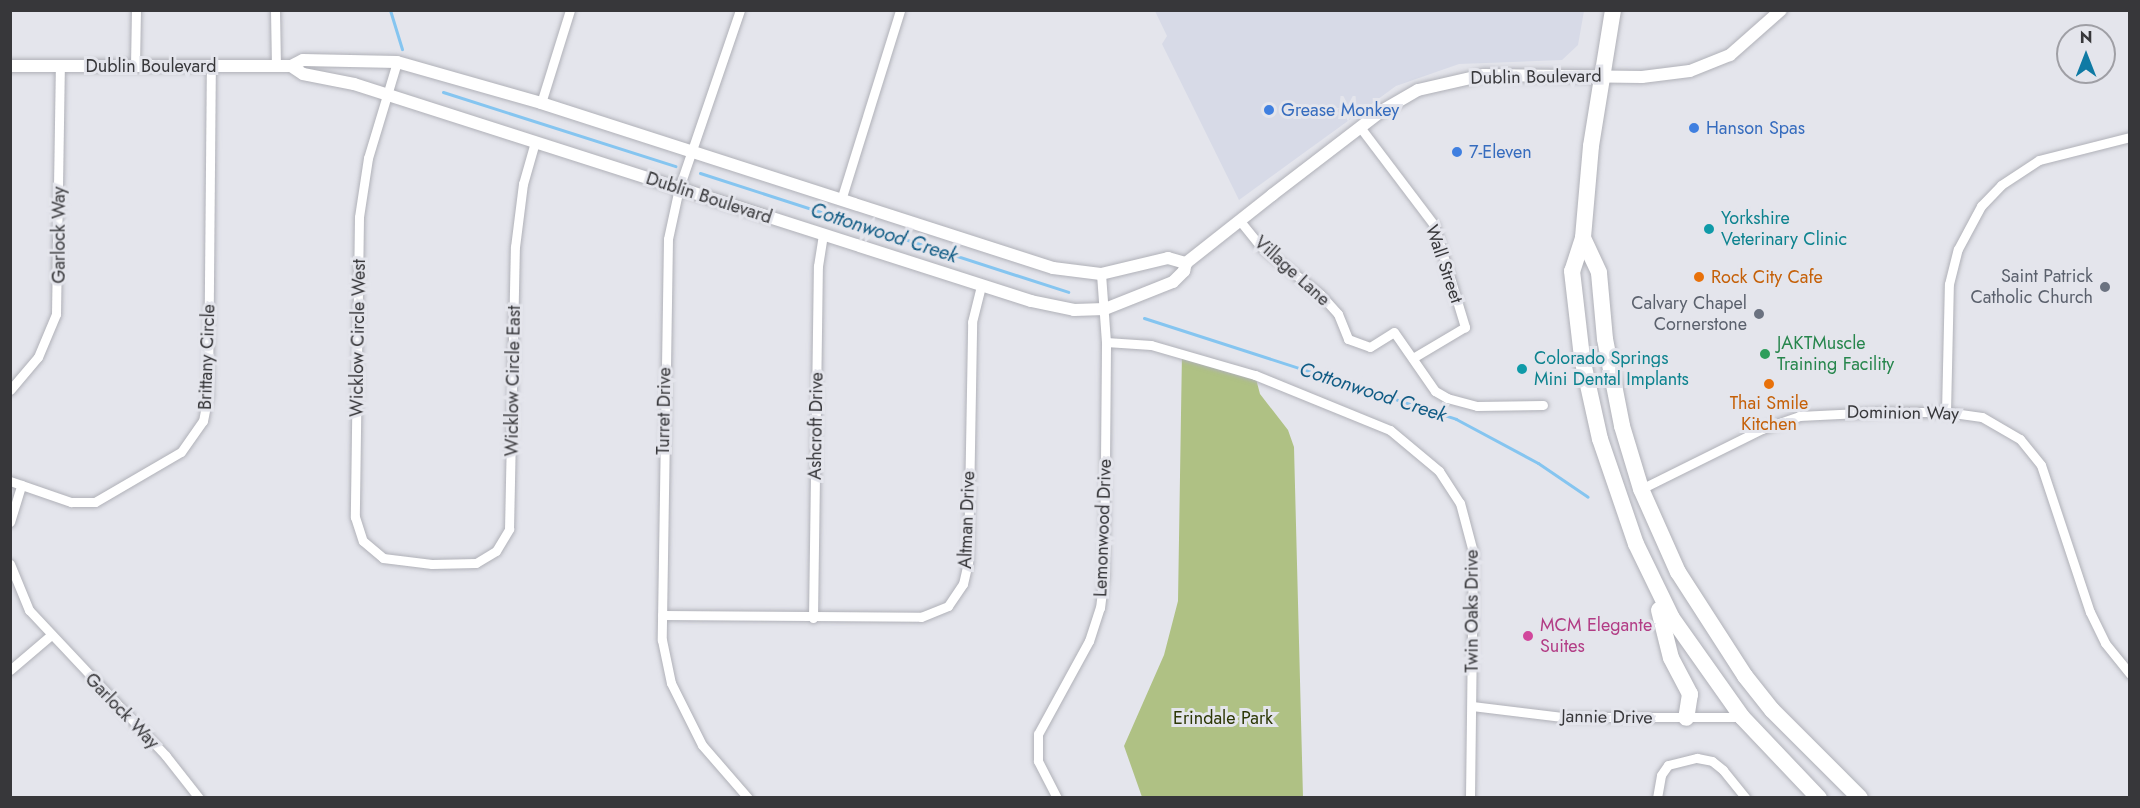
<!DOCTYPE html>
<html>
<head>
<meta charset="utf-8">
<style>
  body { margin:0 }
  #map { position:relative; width:2140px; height:808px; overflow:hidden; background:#e4e5ec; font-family:Jost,sans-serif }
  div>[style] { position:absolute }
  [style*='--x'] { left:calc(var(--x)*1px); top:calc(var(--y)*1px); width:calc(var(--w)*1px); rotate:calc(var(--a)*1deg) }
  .built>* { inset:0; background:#d7dae7 }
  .green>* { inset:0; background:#afc184 }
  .stream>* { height:3px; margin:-1.5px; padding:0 1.5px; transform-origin:1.5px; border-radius:1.5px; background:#85c5f0 }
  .roads { filter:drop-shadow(0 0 2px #b0b1b8) drop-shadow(0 0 2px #b0b1b8) }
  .street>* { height:9px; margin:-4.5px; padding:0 4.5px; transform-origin:4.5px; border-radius:4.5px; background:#fff }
  .secondary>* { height:12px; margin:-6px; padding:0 6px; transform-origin:6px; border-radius:6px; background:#fff }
  .highway>* { height:16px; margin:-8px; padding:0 8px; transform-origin:8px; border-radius:8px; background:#fff }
  .dots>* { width:16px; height:16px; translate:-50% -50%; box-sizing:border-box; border:3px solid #e4e5ec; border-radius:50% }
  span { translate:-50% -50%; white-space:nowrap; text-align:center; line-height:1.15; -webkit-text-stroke:6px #e4e5ec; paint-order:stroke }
  .street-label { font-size:18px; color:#37373a }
  .shop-label { font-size:18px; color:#366cbe }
  .left { translate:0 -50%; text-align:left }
  .culture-label { font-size:18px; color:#0d838f }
  .food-label { font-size:18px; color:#c56008 }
  .worship-label { font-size:18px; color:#5b616d }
  .right { translate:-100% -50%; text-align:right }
  .leisure-label { font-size:18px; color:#27864d }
  .hotel-label { font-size:18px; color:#b23c85 }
  .park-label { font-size:18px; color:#2c3705 }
  .water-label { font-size:20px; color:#115c85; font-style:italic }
  .frame { position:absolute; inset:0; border:12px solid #37373a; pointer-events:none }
  .north { position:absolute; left:2056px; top:24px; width:60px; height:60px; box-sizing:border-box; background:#e4e5ec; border:2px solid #9f9fa5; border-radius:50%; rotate:0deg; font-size:16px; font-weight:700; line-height:24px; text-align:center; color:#37373a }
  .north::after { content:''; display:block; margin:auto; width:21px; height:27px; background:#0f7aa4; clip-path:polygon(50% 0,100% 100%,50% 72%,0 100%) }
</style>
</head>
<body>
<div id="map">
  <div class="built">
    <div style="clip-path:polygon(1155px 11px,1584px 11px,1578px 45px,1562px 60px,1459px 64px,1396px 86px,1239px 200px,1162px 44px,1167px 36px)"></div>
  </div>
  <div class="green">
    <div style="clip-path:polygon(1182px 352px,1255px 375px,1260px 394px,1288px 430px,1294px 447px,1303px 797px,1142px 797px,1124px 746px,1164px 655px,1178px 601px)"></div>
  </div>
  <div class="stream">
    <div style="--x:390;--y:10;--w:41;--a:72.9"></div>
    <div style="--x:443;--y:92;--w:244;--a:17.7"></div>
    <div style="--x:700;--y:173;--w:387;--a:17.9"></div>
    <div style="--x:1144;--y:318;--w:328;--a:17.9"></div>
    <div style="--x:1456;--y:419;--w:93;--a:28.2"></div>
    <div style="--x:1538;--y:463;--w:60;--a:34.2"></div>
  </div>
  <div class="roads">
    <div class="street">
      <div style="--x:275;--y:10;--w:56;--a:89"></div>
      <div style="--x:740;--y:10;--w:188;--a:108.9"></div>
      <div style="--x:679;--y:188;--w:52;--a:102.2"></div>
      <div style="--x:668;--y:239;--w:401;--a:90.9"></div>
      <div style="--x:662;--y:640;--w:44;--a:78.2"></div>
      <div style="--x:671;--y:683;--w:69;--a:63.4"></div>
      <div style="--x:702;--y:745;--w:70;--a:49"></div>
      <div style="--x:397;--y:62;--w:100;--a:106.8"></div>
      <div style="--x:368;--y:158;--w:60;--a:98.7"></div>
      <div style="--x:359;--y:217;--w:300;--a:90.8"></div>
      <div style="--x:355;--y:517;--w:25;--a:72"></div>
      <div style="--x:363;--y:541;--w:26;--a:40"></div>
      <div style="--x:383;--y:558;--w:49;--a:7"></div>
      <div style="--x:432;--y:564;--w:44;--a:-1.3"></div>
      <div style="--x:476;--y:563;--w:23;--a:-31"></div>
      <div style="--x:496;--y:551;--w:26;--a:-59"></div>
      <div style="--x:509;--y:529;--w:282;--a:-88.8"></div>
      <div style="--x:515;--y:247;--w:64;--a:-82.8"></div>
      <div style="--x:523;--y:184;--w:44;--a:-74.1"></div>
      <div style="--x:135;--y:66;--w:56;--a:-89"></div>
      <div style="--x:541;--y:103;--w:97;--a:-72.7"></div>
      <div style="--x:1360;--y:127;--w:123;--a:52.9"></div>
      <div style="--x:1434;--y:225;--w:107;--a:73.1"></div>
      <div style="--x:1465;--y:327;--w:61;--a:149.2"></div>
      <div style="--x:841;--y:200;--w:199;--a:-72.7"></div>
      <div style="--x:1240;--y:221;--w:32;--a:51"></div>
      <div style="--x:1260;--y:246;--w:77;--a:38.7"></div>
      <div style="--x:1320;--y:294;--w:27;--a:48"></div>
      <div style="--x:1338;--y:314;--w:27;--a:68"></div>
      <div style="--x:1348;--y:339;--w:23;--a:20"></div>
      <div style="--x:1370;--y:347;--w:28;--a:-32"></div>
      <div style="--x:1394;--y:332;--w:72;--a:55.2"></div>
      <div style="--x:1435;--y:391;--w:14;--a:30"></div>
      <div style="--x:1447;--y:398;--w:31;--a:15"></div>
      <div style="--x:1477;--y:406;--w:66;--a:-0.9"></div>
      <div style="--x:1106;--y:342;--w:45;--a:3.8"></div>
      <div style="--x:1151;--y:345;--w:108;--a:16.1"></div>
      <div style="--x:1255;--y:375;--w:146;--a:22.2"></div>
      <div style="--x:1390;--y:430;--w:64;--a:39.9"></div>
      <div style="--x:1439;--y:471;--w:38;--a:57"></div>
      <div style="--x:1460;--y:503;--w:51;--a:75.1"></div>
      <div style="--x:1473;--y:552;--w:246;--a:90.7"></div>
      <div style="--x:10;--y:390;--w:43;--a:-49.7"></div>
      <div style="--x:38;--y:357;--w:47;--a:-67.3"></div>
      <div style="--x:56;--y:314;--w:248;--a:-89.1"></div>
      <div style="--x:1946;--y:412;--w:128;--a:-88.7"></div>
      <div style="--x:1949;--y:284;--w:36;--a:-76"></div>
      <div style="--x:1958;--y:249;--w:49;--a:-61.9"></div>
      <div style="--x:1981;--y:206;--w:29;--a:-46"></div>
      <div style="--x:2001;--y:185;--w:45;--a:-33.3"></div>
      <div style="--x:2039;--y:160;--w:94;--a:-14.2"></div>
      <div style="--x:10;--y:481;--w:65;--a:19"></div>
      <div style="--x:71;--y:502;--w:24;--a:0"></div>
      <div style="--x:95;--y:502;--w:99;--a:-30.2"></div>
      <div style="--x:181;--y:452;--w:38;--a:-55"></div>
      <div style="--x:203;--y:421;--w:25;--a:-79"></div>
      <div style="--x:208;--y:396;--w:330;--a:-89.5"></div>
      <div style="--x:1641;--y:489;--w:135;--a:-26.4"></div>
      <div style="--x:1762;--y:429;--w:39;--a:-19"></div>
      <div style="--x:1799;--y:416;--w:81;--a:-2.8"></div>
      <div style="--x:1880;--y:412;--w:66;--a:0"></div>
      <div style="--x:1946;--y:412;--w:36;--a:8"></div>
      <div style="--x:1982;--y:417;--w:44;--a:30.1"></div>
      <div style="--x:2020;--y:439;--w:33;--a:51"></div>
      <div style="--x:2041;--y:465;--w:155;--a:71.6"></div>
      <div style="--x:2090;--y:612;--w:34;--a:64"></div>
      <div style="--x:2105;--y:643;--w:40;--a:51"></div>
      <div style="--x:10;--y:522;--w:39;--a:-73"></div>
      <div style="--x:10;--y:564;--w:50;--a:67.6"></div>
      <div style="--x:29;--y:610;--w:200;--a:46.8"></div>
      <div style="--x:166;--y:756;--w:53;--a:51.8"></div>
      <div style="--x:662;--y:615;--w:259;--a:0.4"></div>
      <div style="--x:921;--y:617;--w:29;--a:-22"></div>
      <div style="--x:948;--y:606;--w:27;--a:-56"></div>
      <div style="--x:963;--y:584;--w:23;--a:-77"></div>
      <div style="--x:968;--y:562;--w:240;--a:-89"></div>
      <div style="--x:972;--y:322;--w:37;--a:-76"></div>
      <div style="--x:813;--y:618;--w:352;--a:-89.2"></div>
      <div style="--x:818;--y:266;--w:31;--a:-81"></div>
      <div style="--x:10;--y:670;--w:52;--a:-40.4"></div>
      <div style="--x:1472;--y:706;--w:91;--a:7"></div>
      <div style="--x:1562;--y:717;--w:180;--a:0"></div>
      <div style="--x:1057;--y:798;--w:42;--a:-117.2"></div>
      <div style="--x:1038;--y:761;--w:27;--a:-90"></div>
      <div style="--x:1038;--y:734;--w:106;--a:-61.3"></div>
      <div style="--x:1089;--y:641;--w:35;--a:-72"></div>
      <div style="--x:1100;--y:608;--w:32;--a:-83"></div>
      <div style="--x:1104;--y:576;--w:234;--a:-89.5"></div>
      <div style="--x:1106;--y:342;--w:68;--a:-94.2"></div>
      <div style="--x:1657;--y:798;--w:23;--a:-80"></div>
      <div style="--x:1661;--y:775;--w:12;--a:-55"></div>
      <div style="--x:1668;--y:765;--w:30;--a:-14"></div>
      <div style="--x:1697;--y:758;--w:15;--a:11"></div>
      <div style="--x:1712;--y:761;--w:14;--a:39"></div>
      <div style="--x:1723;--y:770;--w:36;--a:51"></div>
    </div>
    <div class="secondary">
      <div style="--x:10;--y:66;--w:281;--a:0"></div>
      <div style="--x:291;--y:66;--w:13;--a:-27"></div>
      <div style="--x:303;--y:60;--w:94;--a:1.2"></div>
      <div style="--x:397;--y:62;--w:150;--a:15.9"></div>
      <div style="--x:541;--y:103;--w:538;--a:17.86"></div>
      <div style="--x:1053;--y:268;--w:48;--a:7.1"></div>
      <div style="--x:1101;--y:274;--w:69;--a:-13.4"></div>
      <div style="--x:1168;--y:258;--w:19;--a:16"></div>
      <div style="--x:291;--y:66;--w:14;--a:34"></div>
      <div style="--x:303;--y:74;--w:52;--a:11.1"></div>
      <div style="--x:354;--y:84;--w:711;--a:17.77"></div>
      <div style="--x:1031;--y:301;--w:44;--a:11.8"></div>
      <div style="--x:1074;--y:310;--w:31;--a:-2"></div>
      <div style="--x:1105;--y:309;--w:73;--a:-21.7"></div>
      <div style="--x:1173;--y:282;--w:16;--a:-45"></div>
      <div style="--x:1184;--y:271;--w:8;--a:-76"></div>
      <div style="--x:1186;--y:263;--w:110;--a:-38.3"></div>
      <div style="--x:1272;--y:195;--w:136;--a:-37.5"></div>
      <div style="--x:1380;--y:112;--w:44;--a:-30.1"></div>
      <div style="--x:1418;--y:90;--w:68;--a:-12.8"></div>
      <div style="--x:1484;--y:75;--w:158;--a:0.7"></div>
      <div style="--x:1642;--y:77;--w:48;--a:-7.1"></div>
      <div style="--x:1690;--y:71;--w:43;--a:-21.8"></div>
      <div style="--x:1730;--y:55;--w:68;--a:-41.4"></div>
    </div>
    <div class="highway">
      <div style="--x:1613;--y:10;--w:138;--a:99.2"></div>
      <div style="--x:1591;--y:146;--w:92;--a:95"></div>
      <div style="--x:1583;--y:238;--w:35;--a:108"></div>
      <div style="--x:1572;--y:271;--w:88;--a:83.4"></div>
      <div style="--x:1582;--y:358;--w:83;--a:77.5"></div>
      <div style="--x:1600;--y:439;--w:111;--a:71.1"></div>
      <div style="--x:1636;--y:544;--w:82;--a:64.1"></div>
      <div style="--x:1672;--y:618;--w:121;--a:54.7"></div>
      <div style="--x:1742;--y:717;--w:112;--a:46.5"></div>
      <div style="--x:1583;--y:238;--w:38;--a:65"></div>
      <div style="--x:1599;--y:273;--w:66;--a:84.8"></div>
      <div style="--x:1605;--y:339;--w:89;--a:78.9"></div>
      <div style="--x:1622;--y:426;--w:66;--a:73.2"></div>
      <div style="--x:1641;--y:489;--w:91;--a:66"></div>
      <div style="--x:1678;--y:572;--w:124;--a:57.2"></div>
      <div style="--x:1745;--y:676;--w:43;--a:51.5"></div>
      <div style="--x:1772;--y:710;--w:124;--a:45"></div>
      <div style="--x:1659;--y:610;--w:49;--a:76"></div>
      <div style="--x:1671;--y:658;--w:41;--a:62.2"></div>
      <div style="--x:1690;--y:694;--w:24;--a:99"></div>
    </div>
  </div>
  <div class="dots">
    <div style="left:1269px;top:110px;background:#3f7fe0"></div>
    <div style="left:1694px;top:128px;background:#3f7fe0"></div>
    <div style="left:1457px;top:152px;background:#3f7fe0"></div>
    <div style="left:1709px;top:229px;background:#0f9aa8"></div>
    <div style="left:1699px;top:277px;background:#e8710a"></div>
    <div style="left:2105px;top:287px;background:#6b7280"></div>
    <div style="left:1759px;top:314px;background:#6b7280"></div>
    <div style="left:1765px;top:354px;background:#2e9e5b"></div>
    <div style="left:1522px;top:369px;background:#0f9aa8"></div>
    <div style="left:1769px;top:384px;background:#e8710a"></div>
    <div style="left:1528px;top:636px;background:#d1479c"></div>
  </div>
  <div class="street-label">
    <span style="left:151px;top:66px">Dublin Boulevard</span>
    <span style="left:1536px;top:77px;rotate:-1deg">Dublin Boulevard</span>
    <span style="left:709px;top:198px;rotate:18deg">Dublin Boulevard</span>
    <span style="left:59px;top:235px;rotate:-90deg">Garlock Way</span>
    <span style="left:1444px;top:264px;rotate:71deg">Wall Street</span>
    <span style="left:1292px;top:271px;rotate:42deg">Village Lane</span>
    <span style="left:358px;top:338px;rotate:-89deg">Wicklow Circle West</span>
    <span style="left:207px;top:357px;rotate:-88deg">Brittany Circle</span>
    <span style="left:513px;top:381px;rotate:-89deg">Wicklow Circle East</span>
    <span style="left:664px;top:411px;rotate:-89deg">Turret Drive</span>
    <span style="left:1903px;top:413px;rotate:1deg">Dominion Way</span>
    <span style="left:816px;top:426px;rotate:-89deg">Ashcroft Drive</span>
    <span style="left:967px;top:520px;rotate:-88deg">Altman Drive</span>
    <span style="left:1103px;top:528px;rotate:-88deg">Lemonwood Drive</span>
    <span style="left:1472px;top:611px;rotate:-90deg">Twin Oaks Drive</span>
    <span style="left:122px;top:711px;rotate:46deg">Garlock Way</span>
    <span style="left:1607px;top:717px;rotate:1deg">Jannie Drive</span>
  </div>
  <div class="shop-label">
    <span class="left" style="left:1281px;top:110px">Grease Monkey</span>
    <span class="left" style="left:1706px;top:128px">Hanson Spas</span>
    <span class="left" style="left:1469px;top:152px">7-Eleven</span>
  </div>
  <div class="culture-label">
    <span class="left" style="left:1721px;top:229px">Yorkshire<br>Veterinary Clinic</span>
    <span class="left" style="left:1534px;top:369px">Colorado Springs<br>Mini Dental Implants</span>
  </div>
  <div class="food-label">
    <span class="left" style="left:1711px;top:277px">Rock City Cafe</span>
    <span style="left:1769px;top:414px">Thai Smile<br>Kitchen</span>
  </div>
  <div class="worship-label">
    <span class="right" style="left:2093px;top:287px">Saint Patrick<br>Catholic Church</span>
    <span class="right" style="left:1747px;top:314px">Calvary Chapel<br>Cornerstone</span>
  </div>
  <div class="leisure-label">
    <span class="left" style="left:1777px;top:354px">JAKTMuscle<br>Training Facility</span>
  </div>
  <div class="hotel-label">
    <span class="left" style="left:1540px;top:636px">MCM Elegante<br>Suites</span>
  </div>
  <div class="park-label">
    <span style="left:1223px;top:718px">Erindale Park</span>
  </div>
  <div class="water-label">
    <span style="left:884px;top:233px;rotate:18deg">Cottonwood Creek</span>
    <span style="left:1373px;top:392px;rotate:18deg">Cottonwood Creek</span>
  </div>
  <div class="frame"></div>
  <div class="north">N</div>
</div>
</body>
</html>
